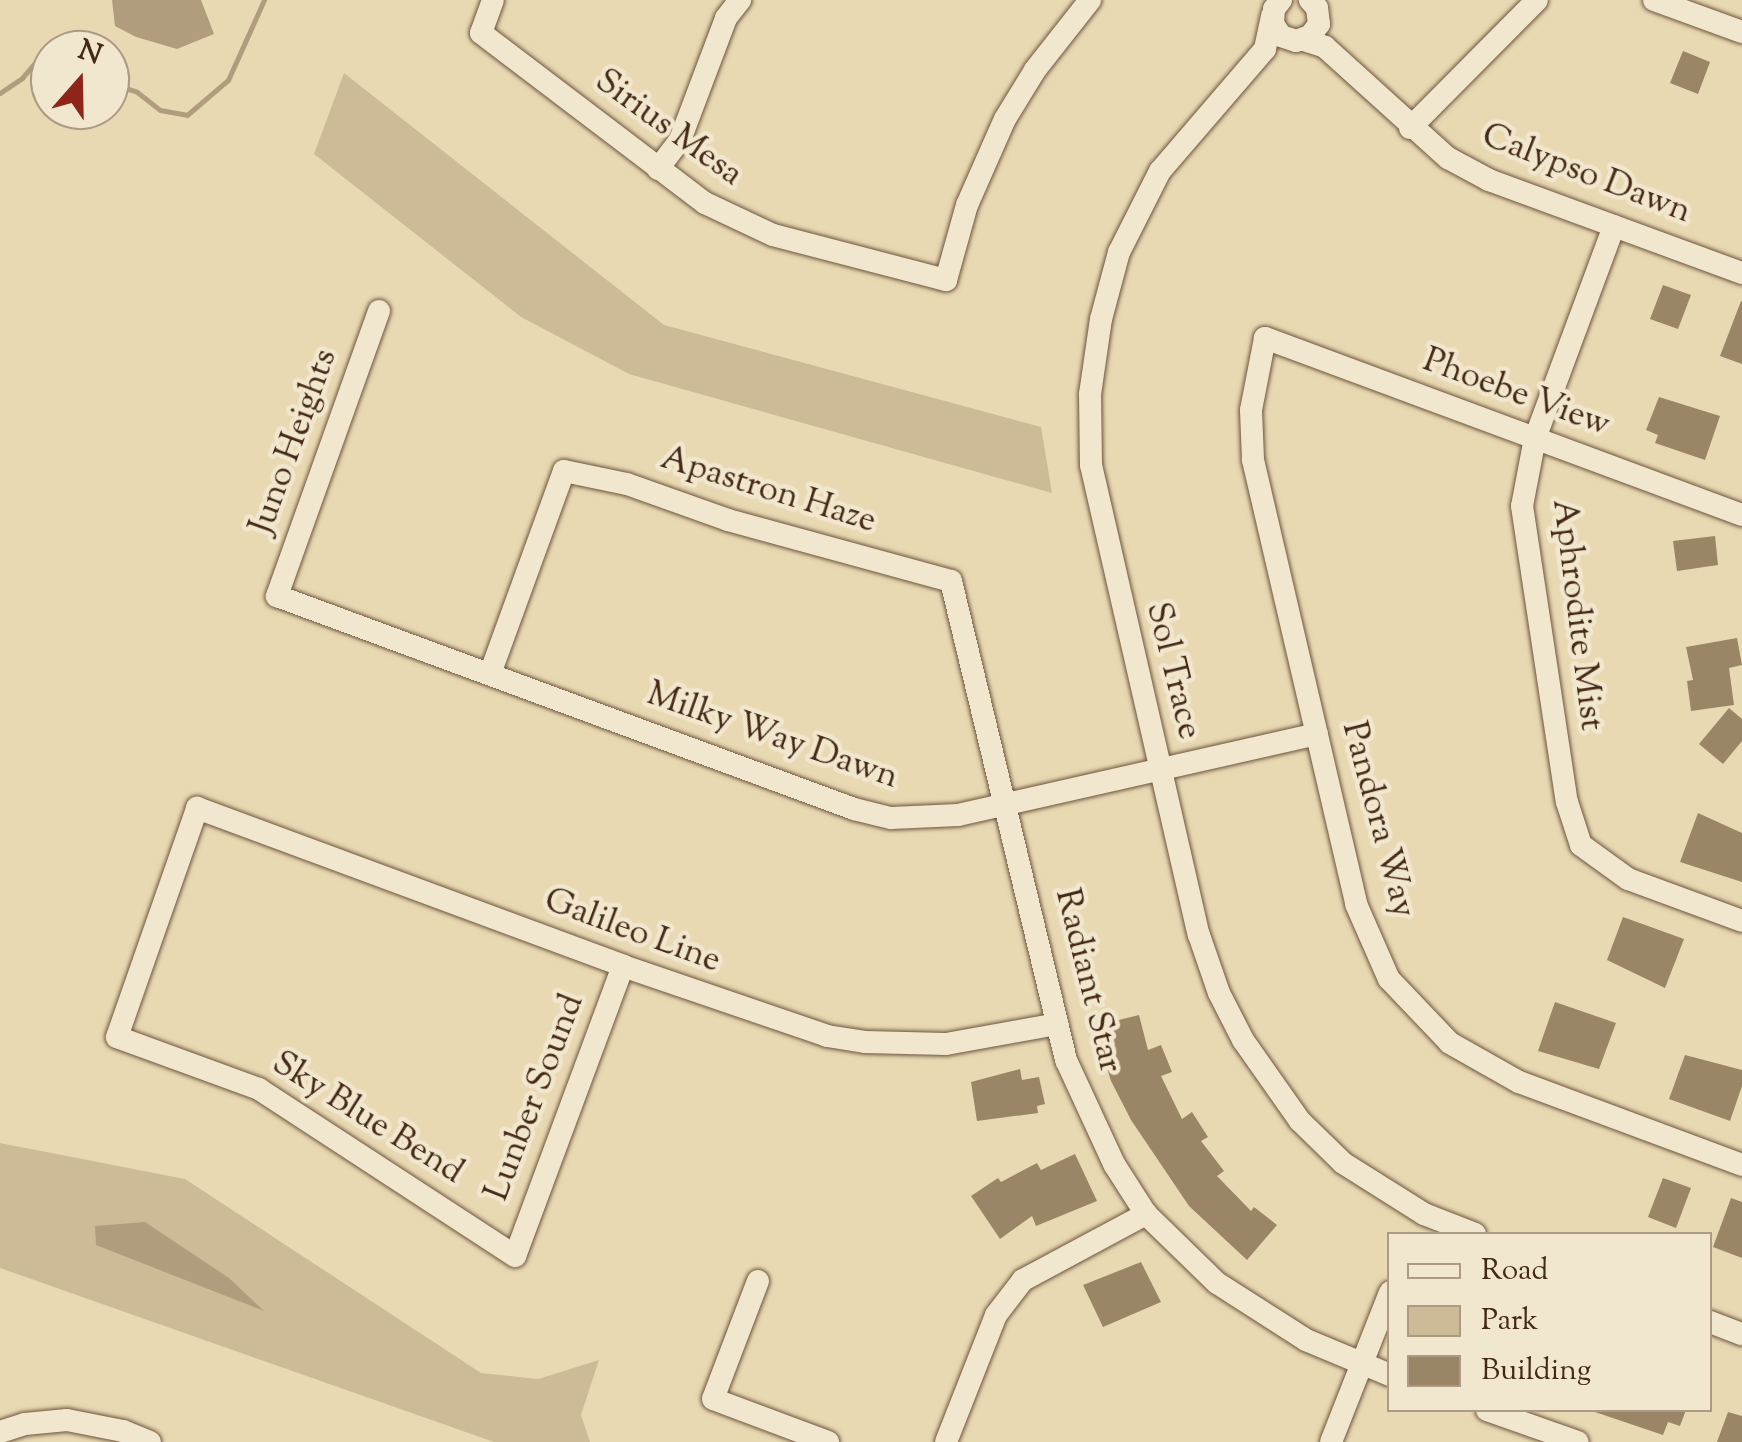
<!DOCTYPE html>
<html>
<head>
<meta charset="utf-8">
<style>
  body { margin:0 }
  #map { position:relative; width:1742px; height:1442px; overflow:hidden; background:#e9d9b3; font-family:"Sorts Mill Goudy",serif }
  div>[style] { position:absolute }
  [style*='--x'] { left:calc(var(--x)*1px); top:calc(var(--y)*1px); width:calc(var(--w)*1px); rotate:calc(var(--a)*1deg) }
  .green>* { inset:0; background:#cdbb98 }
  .water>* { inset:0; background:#b19d7d }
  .stream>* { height:5px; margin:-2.5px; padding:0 2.5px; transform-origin:2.5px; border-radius:2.5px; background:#b19d7d }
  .building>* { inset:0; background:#9a8567 }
  .roads { filter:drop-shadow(0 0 2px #6d553c) drop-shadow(0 0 2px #6d553c) }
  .minor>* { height:22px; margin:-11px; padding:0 11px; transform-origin:11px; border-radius:11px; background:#f1e6ce }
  span { translate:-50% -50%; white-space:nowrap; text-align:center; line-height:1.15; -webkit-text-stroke:9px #f1e6ce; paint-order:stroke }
  .street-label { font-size:35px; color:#442915 }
  .legend { position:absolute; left:1387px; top:1232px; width:325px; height:180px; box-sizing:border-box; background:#f1e6ce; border:2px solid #ac9a84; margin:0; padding:12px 18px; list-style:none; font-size:30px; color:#442915 }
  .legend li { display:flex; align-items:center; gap:20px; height:50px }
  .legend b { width:50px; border:2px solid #ac9a84 }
  .north { position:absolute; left:30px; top:30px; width:100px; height:100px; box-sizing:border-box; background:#f1e6ce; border:2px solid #ac9a84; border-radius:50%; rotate:20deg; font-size:28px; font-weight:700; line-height:40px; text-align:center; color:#442915 }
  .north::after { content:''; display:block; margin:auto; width:35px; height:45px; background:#8f2418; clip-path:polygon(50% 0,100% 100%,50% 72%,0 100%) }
</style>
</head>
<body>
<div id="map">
  <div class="green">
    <div style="clip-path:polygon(344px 73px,664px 325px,1041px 427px,1052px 493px,629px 374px,521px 317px,314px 154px)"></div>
    <div style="clip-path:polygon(0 1143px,185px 1179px,481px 1373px,538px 1379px,599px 1360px,581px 1415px,590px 1442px,494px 1442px,0 1268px)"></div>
  </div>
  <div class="water">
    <div style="clip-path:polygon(112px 0,201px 0,214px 34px,177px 49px,136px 37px,115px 26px)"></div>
    <div style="clip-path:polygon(145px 1222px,229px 1278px,264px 1311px,96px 1245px,95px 1226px)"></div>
  </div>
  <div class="stream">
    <div style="--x:110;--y:83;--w:28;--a:18"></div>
    <div style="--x:137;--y:92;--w:29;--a:38"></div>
    <div style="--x:160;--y:110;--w:27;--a:10"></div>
    <div style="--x:187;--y:115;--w:54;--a:-40.5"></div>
    <div style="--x:228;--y:80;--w:88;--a:-65.8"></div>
    <div style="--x:0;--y:93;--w:27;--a:-34"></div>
    <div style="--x:22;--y:78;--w:30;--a:-50"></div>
    <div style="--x:41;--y:55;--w:9;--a:0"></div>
  </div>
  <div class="building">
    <div style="clip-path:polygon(1683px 51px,1710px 62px,1698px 94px,1670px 83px)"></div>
    <div style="clip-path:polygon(1663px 285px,1691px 295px,1678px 329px,1650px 319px)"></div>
    <div style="clip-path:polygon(1741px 301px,1742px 302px,1742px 364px,1720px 356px)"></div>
    <div style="clip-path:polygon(1659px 397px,1720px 416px,1705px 460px,1655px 443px,1658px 435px,1646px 430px)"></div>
    <div style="clip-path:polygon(1715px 536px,1718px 565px,1677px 571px,1673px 541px)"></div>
    <div style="clip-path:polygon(1737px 638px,1742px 665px,1729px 668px,1734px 705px,1691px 711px,1687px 681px,1693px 680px,1686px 647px)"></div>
    <div style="clip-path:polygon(1729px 708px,1742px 719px,1742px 741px,1723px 764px,1699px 744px)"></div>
    <div style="clip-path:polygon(1698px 813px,1742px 833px,1742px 882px,1680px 862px)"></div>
    <div style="clip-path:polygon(1623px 917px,1684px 939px,1665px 988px,1607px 960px)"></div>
    <div style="clip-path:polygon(1555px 1002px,1616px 1023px,1599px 1069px,1538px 1051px)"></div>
    <div style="clip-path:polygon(1139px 1015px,1148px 1050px,1161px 1045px,1172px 1072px,1161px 1076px,1182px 1119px,1192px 1112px,1208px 1137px,1201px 1141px,1224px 1171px,1217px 1176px,1251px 1211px,1254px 1207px,1277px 1225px,1247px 1260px,1189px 1206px,1131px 1120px,1111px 1081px,1094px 1026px)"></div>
    <div style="clip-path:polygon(1685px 1055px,1742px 1070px,1742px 1086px,1730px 1121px,1669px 1099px)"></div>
    <div style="clip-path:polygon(1020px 1069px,1022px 1080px,1039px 1077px,1045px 1104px,1037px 1106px,1038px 1113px,977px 1121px,971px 1082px)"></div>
    <div style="clip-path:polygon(1075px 1154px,1097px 1201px,1036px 1226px,1032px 1216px,1000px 1239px,971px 1196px,998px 1178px,1001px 1182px,1037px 1163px,1041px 1170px)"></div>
    <div style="clip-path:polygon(1663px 1178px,1691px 1188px,1676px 1228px,1648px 1217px)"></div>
    <div style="clip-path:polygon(1731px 1198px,1742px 1202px,1742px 1258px,1713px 1247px)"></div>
    <div style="clip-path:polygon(1141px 1262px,1161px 1302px,1103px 1327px,1083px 1285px)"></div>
    <div style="clip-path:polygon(1686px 1410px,1680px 1426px,1668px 1422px,1663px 1435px,1592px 1411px)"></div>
    <div style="clip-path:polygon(1728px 1412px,1742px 1416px,1742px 1442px,1717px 1442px)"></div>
  </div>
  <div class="roads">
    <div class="minor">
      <div style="--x:493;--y:0;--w:35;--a:110"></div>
      <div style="--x:481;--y:33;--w:281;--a:37.2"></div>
      <div style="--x:705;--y:203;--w:75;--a:25.2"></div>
      <div style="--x:773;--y:235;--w:179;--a:14.6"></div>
      <div style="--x:946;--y:280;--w:78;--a:-74.4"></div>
      <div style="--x:967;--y:205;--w:94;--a:-66.2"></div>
      <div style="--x:1005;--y:119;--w:57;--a:-58.5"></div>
      <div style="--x:1035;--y:70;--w:89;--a:-51.8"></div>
      <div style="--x:1281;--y:0;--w:11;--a:128"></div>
      <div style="--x:1274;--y:9;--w:15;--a:94"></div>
      <div style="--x:1273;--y:24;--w:14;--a:56"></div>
      <div style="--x:1281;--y:36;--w:16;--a:18"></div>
      <div style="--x:1296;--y:41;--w:15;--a:-20"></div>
      <div style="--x:1310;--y:36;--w:15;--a:-53"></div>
      <div style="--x:1319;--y:24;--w:16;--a:-97"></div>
      <div style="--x:1317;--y:8;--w:11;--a:-131"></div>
      <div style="--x:1654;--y:0;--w:94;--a:20"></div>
      <div style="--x:1272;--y:16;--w:34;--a:102"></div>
      <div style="--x:1265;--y:49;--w:161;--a:130.7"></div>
      <div style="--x:1160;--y:171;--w:91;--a:116.8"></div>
      <div style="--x:1119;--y:252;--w:69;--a:105"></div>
      <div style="--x:1101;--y:319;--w:76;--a:98.3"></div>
      <div style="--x:1090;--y:394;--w:71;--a:89.2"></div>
      <div style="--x:1091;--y:465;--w:482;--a:77.1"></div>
      <div style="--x:1199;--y:935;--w:61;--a:71"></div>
      <div style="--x:1219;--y:993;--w:53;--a:62.9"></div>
      <div style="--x:1243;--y:1040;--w:99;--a:54.9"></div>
      <div style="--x:1300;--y:1121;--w:60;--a:44.3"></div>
      <div style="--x:1343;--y:1163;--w:96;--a:32.2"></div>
      <div style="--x:1424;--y:1214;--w:55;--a:21.4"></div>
      <div style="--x:1304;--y:40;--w:22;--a:18"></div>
      <div style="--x:1325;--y:47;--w:166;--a:42.1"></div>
      <div style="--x:1448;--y:158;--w:47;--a:28.2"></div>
      <div style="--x:1489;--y:180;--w:270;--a:20.2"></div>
      <div style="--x:1410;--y:128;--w:180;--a:-45.2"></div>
      <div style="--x:658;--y:169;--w:36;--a:-53"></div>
      <div style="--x:680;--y:140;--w:130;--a:-69.3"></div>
      <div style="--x:726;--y:18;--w:23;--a:-52"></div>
      <div style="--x:1614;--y:226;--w:226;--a:110.4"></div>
      <div style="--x:1535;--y:438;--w:69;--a:100.8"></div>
      <div style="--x:1522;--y:506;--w:299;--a:81.4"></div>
      <div style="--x:1567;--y:802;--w:45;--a:72"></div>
      <div style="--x:1581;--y:845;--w:58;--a:35.9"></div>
      <div style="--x:1628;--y:879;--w:121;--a:20.2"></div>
      <div style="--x:379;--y:311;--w:303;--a:109.7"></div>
      <div style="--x:277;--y:596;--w:615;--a:20.26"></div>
      <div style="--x:854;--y:809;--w:38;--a:14"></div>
      <div style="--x:891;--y:818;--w:67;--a:-2.6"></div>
      <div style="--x:958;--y:815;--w:368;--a:-12.7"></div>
      <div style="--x:1742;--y:515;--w:509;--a:-159.64"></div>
      <div style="--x:1265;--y:338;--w:73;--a:101"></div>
      <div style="--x:1251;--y:410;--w:50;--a:87.7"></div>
      <div style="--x:1253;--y:460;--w:456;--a:76.9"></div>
      <div style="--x:1356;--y:904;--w:82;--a:66.3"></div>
      <div style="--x:1389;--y:979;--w:88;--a:46.4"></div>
      <div style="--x:1450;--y:1043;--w:79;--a:29.5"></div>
      <div style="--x:1519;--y:1082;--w:238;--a:20.4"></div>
      <div style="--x:490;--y:674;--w:216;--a:-70"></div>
      <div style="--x:564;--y:471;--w:64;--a:11.7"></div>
      <div style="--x:627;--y:484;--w:107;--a:19.6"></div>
      <div style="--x:728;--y:520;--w:231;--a:15.3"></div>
      <div style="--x:951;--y:581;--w:493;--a:76.5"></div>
      <div style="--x:1066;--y:1060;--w:115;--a:65.2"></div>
      <div style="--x:1114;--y:1164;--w:59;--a:57.4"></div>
      <div style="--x:1146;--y:1214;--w:99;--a:44.2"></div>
      <div style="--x:1217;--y:1283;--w:106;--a:32.6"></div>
      <div style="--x:1306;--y:1340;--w:91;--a:22.6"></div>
      <div style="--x:623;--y:966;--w:309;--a:110.4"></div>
      <div style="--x:515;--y:1256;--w:306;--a:-146.9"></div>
      <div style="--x:259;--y:1089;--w:151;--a:-159.9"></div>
      <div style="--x:117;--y:1037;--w:243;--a:-70.7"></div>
      <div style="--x:197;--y:808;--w:454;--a:20.3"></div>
      <div style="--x:623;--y:966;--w:216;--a:18.9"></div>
      <div style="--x:827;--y:1036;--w:38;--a:9"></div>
      <div style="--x:865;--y:1042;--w:81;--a:1.4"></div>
      <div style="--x:946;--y:1044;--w:113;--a:-10.2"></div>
      <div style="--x:758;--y:1281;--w:126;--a:110.9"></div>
      <div style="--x:713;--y:1399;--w:123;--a:20.5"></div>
      <div style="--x:1710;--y:1322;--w:34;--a:21"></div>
      <div style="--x:1487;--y:1410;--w:96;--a:19.4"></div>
      <div style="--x:0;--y:1432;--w:26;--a:-18"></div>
      <div style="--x:25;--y:1424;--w:42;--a:-5.4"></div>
      <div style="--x:67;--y:1420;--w:57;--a:11.1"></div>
      <div style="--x:123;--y:1431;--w:29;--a:22"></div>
      <div style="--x:946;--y:1442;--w:136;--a:-68.5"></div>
      <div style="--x:996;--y:1315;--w:44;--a:-52.4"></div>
      <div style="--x:1023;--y:1280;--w:140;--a:-28.2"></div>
      <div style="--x:1331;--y:1442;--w:161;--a:-68.5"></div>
    </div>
  </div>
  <div class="street-label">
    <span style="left:668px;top:129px;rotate:36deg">Sirius Mesa</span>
    <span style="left:1586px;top:175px;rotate:21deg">Calypso Dawn</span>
    <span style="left:1516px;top:394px;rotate:20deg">Phoebe View</span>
    <span style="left:295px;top:442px;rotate:-70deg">Juno Heights</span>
    <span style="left:768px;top:491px;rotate:17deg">Apastron Haze</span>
    <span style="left:1576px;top:615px;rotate:83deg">Aphrodite Mist</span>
    <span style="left:1172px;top:671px;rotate:76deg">Sol Trace</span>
    <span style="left:772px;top:737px;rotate:19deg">Milky Way Dawn</span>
    <span style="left:1377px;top:820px;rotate:75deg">Pandora Way</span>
    <span style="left:632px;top:932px;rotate:20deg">Galileo Line</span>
    <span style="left:1087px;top:981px;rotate:76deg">Radiant Star</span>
    <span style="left:536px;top:1098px;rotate:-69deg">Lunber Sound</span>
    <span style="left:367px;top:1119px;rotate:32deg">Sky Blue Bend</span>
  </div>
  <ul class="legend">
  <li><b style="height:12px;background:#f1e6ce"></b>Road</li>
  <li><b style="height:28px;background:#cdbb98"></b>Park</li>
  <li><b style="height:28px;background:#9a8567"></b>Building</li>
  </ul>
  <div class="north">N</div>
</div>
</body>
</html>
